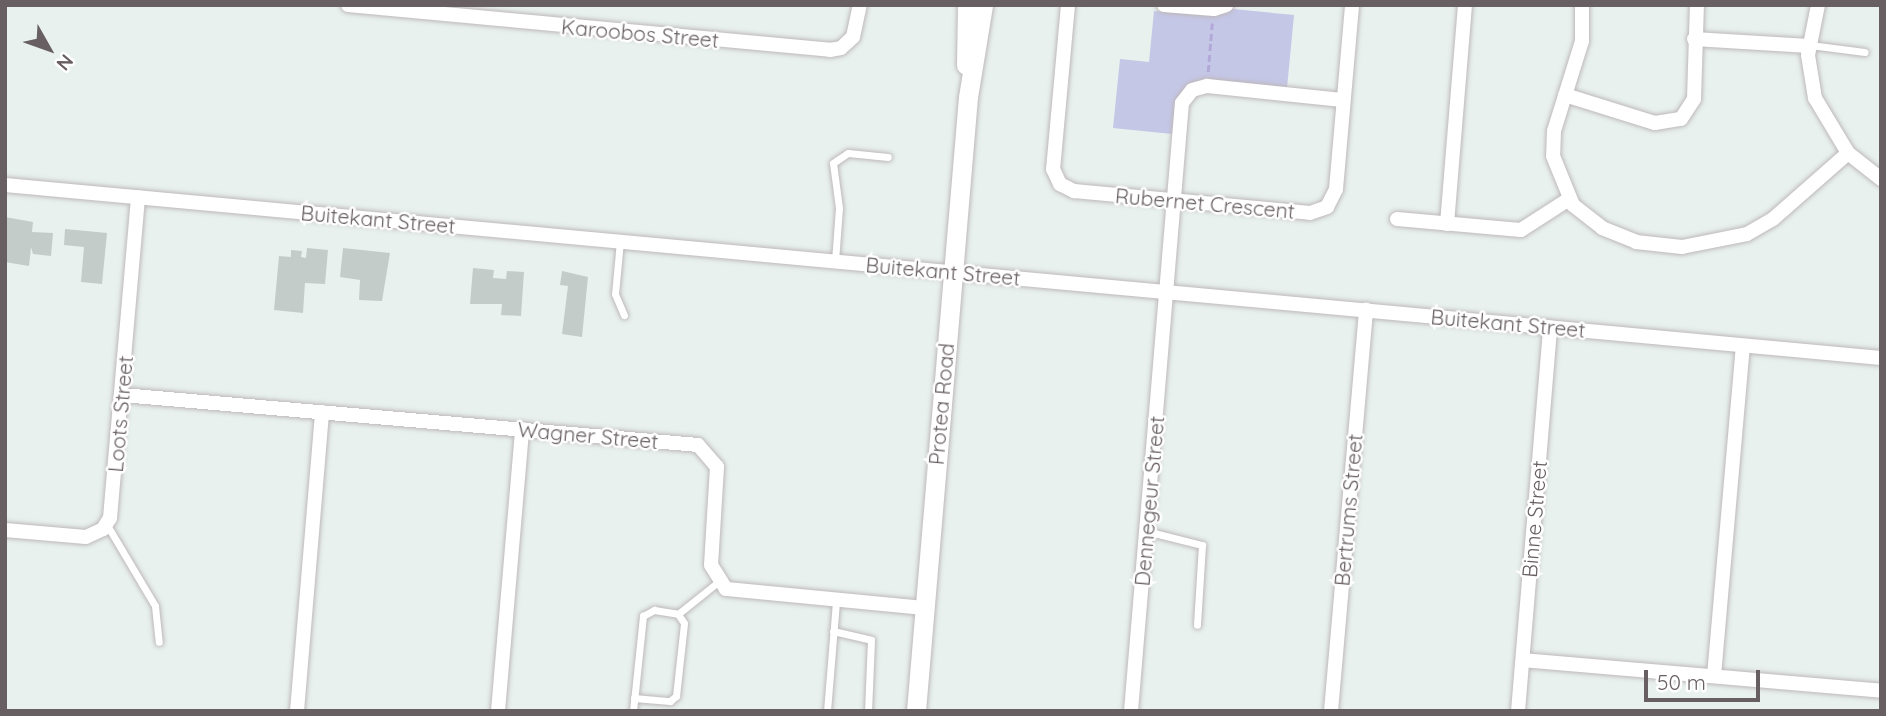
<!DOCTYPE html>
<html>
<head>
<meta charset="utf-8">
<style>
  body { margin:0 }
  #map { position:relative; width:1886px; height:716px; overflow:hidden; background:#e8f1ee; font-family:Quicksand,sans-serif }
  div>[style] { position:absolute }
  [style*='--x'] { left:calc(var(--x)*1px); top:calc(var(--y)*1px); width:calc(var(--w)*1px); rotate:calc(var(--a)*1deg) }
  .green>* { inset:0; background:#c5c7e7 }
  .building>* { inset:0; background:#c4ccc9 }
  .path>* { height:2.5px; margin-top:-1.25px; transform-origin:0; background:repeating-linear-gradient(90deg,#b3a9d9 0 7px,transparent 0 10.5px) }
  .roads { filter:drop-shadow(0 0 2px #beb8ba) drop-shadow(0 0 2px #beb8ba) }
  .lane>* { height:7px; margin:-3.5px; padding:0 3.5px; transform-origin:3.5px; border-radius:3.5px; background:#fff }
  .street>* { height:14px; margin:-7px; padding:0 7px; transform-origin:7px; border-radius:7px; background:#fff }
  .secondary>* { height:19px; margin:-9.5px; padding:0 9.5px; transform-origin:9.5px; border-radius:9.5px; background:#fff }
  span { translate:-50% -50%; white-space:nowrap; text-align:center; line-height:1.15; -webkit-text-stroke:5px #fff; paint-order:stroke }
  .street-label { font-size:21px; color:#685f63 }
  .frame { position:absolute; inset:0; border:7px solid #685f63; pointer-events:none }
  .north { position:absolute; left:14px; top:14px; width:70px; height:70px; -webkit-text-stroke:5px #fff; paint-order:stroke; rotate:130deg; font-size:19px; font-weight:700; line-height:28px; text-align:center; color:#685f63 }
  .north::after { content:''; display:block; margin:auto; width:24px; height:32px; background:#685f63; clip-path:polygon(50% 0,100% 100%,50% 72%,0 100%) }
  .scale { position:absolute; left:1644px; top:670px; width:116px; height:32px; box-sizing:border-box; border:4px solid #685f63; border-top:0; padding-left:9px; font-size:21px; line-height:24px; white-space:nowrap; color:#685f63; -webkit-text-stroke:5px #fff; paint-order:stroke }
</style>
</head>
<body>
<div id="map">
  <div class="green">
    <div style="clip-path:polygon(1233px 9px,1294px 15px,1287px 88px,1183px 90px,1175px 107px,1172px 134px,1113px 128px,1120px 59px,1149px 62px,1154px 11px,1211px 16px)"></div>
  </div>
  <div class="building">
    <div style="clip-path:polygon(5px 217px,33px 222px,32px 232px,53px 233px,51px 256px,33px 254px,31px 247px,29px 266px,5px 262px)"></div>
    <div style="clip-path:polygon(65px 229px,107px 233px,102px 284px,81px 282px,84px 247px,64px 245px)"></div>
    <div style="clip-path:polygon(307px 248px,328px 250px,325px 284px,305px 283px,303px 313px,274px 310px,279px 256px,291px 257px,291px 250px,302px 251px,301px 257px,306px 258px)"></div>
    <div style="clip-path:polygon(343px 248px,390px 253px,382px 301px,359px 300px,360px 280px,340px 277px)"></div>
    <div style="clip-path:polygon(473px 268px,494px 270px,493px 278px,506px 279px,507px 271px,524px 272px,521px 316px,501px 315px,502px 304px,470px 304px)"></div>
    <div style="clip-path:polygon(562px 271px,588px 277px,582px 337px,562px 334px,568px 286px,560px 285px)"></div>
  </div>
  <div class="path">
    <div style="--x:1208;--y:72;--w:49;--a:-85.3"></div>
  </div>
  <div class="roads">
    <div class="lane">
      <div style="--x:1810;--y:45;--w:55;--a:7.3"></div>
      <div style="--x:620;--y:241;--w:53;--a:95.4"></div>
      <div style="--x:615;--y:294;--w:23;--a:67"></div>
      <div style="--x:835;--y:261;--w:53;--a:-85.7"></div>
      <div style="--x:839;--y:208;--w:45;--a:-97.6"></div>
      <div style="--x:833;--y:163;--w:18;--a:-34"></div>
      <div style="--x:848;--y:153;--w:40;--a:5.7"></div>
      <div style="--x:107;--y:525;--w:94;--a:59.3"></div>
      <div style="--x:155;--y:606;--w:36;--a:84"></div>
      <div style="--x:1146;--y:531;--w:58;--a:14"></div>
      <div style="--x:1202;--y:545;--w:80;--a:93.6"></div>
      <div style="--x:833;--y:631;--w:39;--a:13"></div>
      <div style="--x:871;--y:640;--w:71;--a:92.4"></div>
      <div style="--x:634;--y:698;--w:36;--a:5"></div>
      <div style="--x:670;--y:701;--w:8;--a:-40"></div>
      <div style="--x:676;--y:696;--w:73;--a:-83.7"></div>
      <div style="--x:684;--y:623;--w:11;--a:-124"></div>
      <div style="--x:633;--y:711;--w:96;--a:-84"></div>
      <div style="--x:643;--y:616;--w:13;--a:-29"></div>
      <div style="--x:654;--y:610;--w:24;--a:9"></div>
      <div style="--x:678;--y:614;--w:51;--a:-38.7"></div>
      <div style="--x:827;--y:711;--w:110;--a:-85.3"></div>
    </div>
    <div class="street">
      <div style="--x:348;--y:5;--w:484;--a:5.3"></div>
      <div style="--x:830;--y:50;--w:11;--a:-10"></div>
      <div style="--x:841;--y:48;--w:16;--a:-43"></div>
      <div style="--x:853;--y:37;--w:33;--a:-78"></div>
      <div style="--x:1068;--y:5;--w:165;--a:95.2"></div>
      <div style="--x:1053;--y:169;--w:17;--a:65"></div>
      <div style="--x:1060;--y:184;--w:16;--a:27"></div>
      <div style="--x:1074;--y:191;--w:237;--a:5.3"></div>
      <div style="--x:1310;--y:213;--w:18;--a:-19"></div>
      <div style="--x:1327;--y:207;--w:20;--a:-63"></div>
      <div style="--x:1336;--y:189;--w:185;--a:-85"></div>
      <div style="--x:1164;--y:5;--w:50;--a:4.6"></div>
      <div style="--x:1214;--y:9;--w:13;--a:-18"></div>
      <div style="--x:1582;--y:5;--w:36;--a:90"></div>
      <div style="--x:1582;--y:41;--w:94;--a:107.3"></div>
      <div style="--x:1554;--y:131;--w:25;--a:92"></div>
      <div style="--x:1553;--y:156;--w:53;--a:67.8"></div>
      <div style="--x:1573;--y:205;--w:37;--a:38"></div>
      <div style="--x:1602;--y:228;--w:37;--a:22"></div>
      <div style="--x:1636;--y:242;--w:46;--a:6.2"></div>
      <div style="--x:1682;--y:247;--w:66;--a:-11.3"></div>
      <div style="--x:1747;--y:234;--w:30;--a:-30"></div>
      <div style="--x:1773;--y:219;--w:100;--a:-41.3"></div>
      <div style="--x:1818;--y:5;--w:51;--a:101.3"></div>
      <div style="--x:1808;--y:55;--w:44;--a:80.8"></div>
      <div style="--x:1815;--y:98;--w:64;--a:59"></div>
      <div style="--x:1848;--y:153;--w:42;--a:38.2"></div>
      <div style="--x:1694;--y:39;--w:115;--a:3.5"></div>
      <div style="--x:1565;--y:95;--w:94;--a:17.3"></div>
      <div style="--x:1655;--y:123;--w:26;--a:-9"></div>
      <div style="--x:1681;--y:119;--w:24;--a:-57"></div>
      <div style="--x:1694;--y:99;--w:94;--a:-88.2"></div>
      <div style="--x:5;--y:185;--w:1884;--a:5.27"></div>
      <div style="--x:1397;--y:219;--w:124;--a:5.1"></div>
      <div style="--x:1521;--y:230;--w:57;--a:-32.9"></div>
      <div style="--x:1447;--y:224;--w:220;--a:-85.3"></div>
      <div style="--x:122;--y:395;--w:578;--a:4.96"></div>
      <div style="--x:698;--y:445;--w:29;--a:49"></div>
      <div style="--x:717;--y:467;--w:98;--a:93.5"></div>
      <div style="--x:711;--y:565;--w:28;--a:58"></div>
      <div style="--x:726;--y:589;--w:200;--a:5.5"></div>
      <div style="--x:5;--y:530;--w:81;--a:4.9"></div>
      <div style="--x:86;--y:537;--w:19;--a:-25"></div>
      <div style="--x:103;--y:529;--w:13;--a:-58"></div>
      <div style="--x:110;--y:518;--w:322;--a:-85"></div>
      <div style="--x:1523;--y:660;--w:359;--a:4.9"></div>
      <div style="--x:1714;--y:676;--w:331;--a:-85"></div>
      <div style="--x:297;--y:711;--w:300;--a:-85.2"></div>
      <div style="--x:498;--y:711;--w:283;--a:-85.1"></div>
      <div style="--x:1131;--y:711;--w:610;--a:-85.21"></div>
      <div style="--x:1182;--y:103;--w:16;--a:-52"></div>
      <div style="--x:1192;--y:90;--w:16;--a:-15"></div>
      <div style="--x:1207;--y:86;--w:136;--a:5.9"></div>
      <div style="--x:1331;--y:711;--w:403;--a:-85"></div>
      <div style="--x:1518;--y:711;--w:385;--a:-85.2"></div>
    </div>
    <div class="secondary">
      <div style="--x:966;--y:65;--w:60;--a:-89"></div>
      <div style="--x:916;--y:711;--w:616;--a:-85.16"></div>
      <div style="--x:968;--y:97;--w:93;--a:-80.7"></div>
    </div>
  </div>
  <div class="street-label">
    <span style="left:640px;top:33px;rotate:5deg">Karoobos Street</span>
    <span style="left:1205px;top:203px;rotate:5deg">Rubernet Crescent</span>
    <span style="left:378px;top:219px;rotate:5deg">Buitekant Street</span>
    <span style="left:943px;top:271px;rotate:5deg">Buitekant Street</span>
    <span style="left:1508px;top:323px;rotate:5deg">Buitekant Street</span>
    <span style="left:941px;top:404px;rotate:-85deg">Protea Road</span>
    <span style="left:120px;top:414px;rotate:-85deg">Loots Street</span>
    <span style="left:588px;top:435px;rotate:5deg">Wagner Street</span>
    <span style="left:1149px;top:501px;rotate:-85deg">Dennegeur Street</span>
    <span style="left:1348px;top:510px;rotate:-85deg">Bertrums Street</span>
    <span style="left:1534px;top:519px;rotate:-85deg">Binne Street</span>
  </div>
  <div class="frame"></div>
  <div class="north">N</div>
  <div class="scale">50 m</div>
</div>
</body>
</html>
